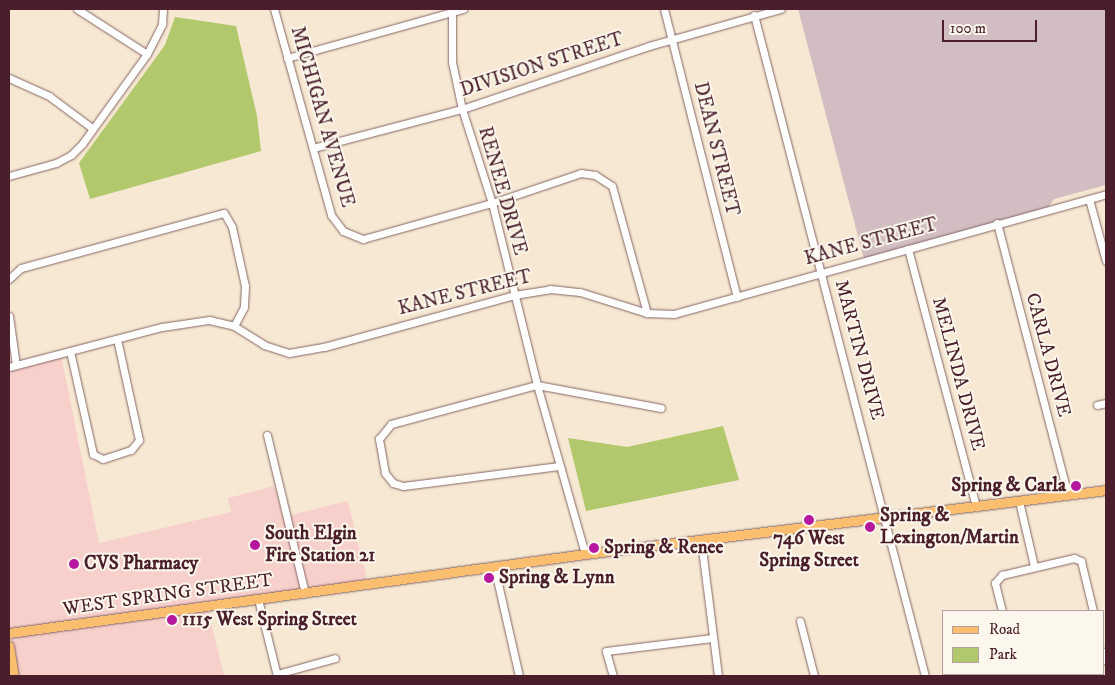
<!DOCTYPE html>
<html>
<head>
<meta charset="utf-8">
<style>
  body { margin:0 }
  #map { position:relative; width:1115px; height:685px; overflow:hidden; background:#f6e8d2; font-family:"IM FELL DW Pica",serif }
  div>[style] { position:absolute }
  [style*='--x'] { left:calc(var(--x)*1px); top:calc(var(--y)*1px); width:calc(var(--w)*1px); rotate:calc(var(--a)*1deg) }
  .built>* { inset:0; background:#f7d0cb }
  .industrial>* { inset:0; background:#d2bec2 }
  .green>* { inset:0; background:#b1c86d }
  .roads { filter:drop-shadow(0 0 1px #866565) drop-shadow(0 0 1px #866565) }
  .minor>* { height:7px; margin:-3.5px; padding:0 3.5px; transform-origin:3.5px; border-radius:3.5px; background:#fff }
  .major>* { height:9px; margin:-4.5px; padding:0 4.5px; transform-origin:4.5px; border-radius:4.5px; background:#fabe6e }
  .dots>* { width:14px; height:14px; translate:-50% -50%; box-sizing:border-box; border:2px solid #fbf7ec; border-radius:50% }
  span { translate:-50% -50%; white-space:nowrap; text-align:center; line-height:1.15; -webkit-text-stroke:4px #fbf7ec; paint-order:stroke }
  .street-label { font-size:19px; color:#4a1f2b }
  .poi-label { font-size:19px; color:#4a1f2b; font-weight:700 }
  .right { translate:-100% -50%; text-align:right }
  .left { translate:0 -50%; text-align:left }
  .frame { position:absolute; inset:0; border:10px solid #4a1f2b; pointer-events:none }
  .legend { position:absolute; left:942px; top:610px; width:162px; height:65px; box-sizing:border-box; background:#fbf7ec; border:1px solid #b4a19f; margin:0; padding:6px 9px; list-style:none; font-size:15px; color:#4a1f2b }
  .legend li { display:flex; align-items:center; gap:10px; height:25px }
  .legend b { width:25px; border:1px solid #b4a19f }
  .scale { position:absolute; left:942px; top:20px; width:95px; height:22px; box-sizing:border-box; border:2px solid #4a1f2b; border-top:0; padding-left:6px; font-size:15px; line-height:18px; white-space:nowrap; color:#4a1f2b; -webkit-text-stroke:4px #fbf7ec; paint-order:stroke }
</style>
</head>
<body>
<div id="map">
  <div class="built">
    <div style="clip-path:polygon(61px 355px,99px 543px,231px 512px,228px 498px,274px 486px,283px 517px,348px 501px,367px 580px,9px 631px,9px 370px)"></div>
    <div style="clip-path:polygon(208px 610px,224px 676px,17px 676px,11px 637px)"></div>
  </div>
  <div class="industrial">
    <div style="clip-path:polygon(798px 9px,1106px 9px,1106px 185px,1054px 199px,1046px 211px,864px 259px)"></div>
  </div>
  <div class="green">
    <div style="clip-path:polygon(175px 17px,236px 26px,257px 116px,261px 151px,90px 199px,79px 163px,165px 45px)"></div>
    <div style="clip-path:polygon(723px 426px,739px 480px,586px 511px,568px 438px,627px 447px)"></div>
  </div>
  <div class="roads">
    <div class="minor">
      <div style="--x:77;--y:9;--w:83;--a:32.7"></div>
      <div style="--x:274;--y:9;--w:214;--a:74.5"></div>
      <div style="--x:331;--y:215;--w:20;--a:53"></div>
      <div style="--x:343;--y:231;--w:22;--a:22"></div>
      <div style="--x:363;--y:239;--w:134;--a:-15.6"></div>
      <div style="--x:492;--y:203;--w:94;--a:-18.6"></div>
      <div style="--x:581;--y:173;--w:14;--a:8"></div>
      <div style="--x:595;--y:175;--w:20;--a:33"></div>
      <div style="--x:612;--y:186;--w:132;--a:74.6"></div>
      <div style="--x:452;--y:9;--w:53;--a:90"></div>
      <div style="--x:452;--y:62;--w:48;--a:78"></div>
      <div style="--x:462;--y:109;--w:99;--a:72.3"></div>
      <div style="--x:492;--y:203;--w:187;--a:76.1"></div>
      <div style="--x:537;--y:385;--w:176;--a:74.1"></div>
      <div style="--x:664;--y:9;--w:297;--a:75.8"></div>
      <div style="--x:754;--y:15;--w:683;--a:75.5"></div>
      <div style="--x:287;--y:58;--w:183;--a:-15.6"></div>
      <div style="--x:9;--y:78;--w:44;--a:24.2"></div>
      <div style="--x:49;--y:96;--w:54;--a:36.7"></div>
      <div style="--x:313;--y:148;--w:154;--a:-14.7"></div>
      <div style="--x:462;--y:109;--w:197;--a:-18.6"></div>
      <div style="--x:649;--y:46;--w:137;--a:-15.7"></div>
      <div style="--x:9;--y:176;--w:49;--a:-15.5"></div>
      <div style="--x:56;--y:163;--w:17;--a:-28"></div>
      <div style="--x:71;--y:155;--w:16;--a:-45"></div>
      <div style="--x:82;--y:144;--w:111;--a:-54.2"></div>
      <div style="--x:147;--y:54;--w:34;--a:-63"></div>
      <div style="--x:162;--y:24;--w:15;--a:-86"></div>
      <div style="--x:1089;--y:199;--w:64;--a:74.7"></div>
      <div style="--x:997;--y:223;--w:281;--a:75.4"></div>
      <div style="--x:908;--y:249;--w:267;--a:75.2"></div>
      <div style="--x:9;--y:279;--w:16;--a:-43"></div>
      <div style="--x:21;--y:268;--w:210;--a:-15.2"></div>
      <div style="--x:224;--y:213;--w:16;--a:60"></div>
      <div style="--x:232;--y:227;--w:60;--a:77.6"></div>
      <div style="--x:245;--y:286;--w:21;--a:93"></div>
      <div style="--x:244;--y:307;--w:21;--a:118"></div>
      <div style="--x:9;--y:316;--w:49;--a:81.9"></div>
      <div style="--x:70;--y:351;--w:106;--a:77.4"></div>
      <div style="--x:93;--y:454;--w:11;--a:27"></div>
      <div style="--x:103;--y:459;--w:29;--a:-18"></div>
      <div style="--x:131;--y:450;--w:13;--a:-51"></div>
      <div style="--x:139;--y:440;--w:103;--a:-102.3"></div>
      <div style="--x:9;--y:367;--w:158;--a:-14.7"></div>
      <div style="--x:162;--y:327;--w:48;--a:-8.5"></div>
      <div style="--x:209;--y:320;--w:26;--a:13"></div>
      <div style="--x:234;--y:326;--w:36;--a:32"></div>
      <div style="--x:264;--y:345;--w:26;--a:18"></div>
      <div style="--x:289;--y:353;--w:36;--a:-10"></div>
      <div style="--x:324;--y:347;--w:197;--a:-15.3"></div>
      <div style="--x:514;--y:295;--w:36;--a:-9"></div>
      <div style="--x:550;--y:289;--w:30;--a:6"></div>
      <div style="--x:580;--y:292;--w:70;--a:17.4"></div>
      <div style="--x:647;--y:313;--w:27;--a:2"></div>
      <div style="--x:674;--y:314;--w:448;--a:-15.5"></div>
      <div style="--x:1097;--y:405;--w:9;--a:-13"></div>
      <div style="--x:267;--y:435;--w:163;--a:76.5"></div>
      <div style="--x:559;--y:466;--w:157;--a:172.7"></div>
      <div style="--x:403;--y:486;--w:10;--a:-163"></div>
      <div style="--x:393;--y:483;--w:13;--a:-129"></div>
      <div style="--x:385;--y:473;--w:35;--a:-100"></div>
      <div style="--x:379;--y:439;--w:19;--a:-51"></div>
      <div style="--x:391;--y:424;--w:151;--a:-15"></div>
      <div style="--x:537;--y:385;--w:126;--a:10.5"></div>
      <div style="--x:1019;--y:501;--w:67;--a:77"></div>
      <div style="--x:701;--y:541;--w:136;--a:82.8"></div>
      <div style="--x:494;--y:566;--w:113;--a:77.2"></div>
      <div style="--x:258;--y:599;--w:79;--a:76.1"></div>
      <div style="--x:1002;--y:611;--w:29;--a:-104"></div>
      <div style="--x:995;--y:583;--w:11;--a:-49"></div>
      <div style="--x:1002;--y:575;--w:74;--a:-13.3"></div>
      <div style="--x:1074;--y:558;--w:8;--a:23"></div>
      <div style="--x:1081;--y:561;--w:51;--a:76.5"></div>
      <div style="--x:800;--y:621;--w:57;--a:75.7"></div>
      <div style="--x:1104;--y:652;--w:9;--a:77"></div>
      <div style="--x:277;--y:674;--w:60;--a:-15.4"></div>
      <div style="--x:1018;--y:674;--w:2;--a:63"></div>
      <div style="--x:613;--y:676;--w:26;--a:-106"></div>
      <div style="--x:606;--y:651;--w:107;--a:-7"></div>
    </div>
    <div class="major">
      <div style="--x:9;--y:633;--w:581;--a:-7.81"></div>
      <div style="--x:585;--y:554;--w:525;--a:-7"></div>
      <div style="--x:9;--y:646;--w:30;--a:81"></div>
    </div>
  </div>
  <div class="dots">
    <div style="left:1076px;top:486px;background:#b5179e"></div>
    <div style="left:809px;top:520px;background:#b5179e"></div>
    <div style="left:870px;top:527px;background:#b5179e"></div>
    <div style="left:255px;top:545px;background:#b5179e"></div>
    <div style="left:594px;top:548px;background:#b5179e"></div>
    <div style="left:74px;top:564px;background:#b5179e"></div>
    <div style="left:489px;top:578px;background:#b5179e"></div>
    <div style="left:172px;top:620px;background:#b5179e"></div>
  </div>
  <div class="street-label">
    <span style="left:542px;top:65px;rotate:-18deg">DIVISION STREET</span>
    <span style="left:322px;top:117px;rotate:74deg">MICHIGAN AVENUE</span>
    <span style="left:716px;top:149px;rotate:76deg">DEAN STREET</span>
    <span style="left:502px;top:191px;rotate:74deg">RENEE DRIVE</span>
    <span style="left:871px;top:242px;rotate:-15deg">KANE STREET</span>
    <span style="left:465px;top:293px;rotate:-14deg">KANE STREET</span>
    <span style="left:859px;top:350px;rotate:75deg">MARTIN DRIVE</span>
    <span style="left:1048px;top:355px;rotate:75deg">CARLA DRIVE</span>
    <span style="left:958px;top:374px;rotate:75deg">MELINDA DRIVE</span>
    <span style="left:168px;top:595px;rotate:-8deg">WEST SPRING STREET</span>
  </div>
  <div class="poi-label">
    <span class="right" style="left:1066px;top:486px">Spring &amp; Carla</span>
    <span class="left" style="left:880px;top:527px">Spring &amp;<br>Lexington/Martin</span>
    <span class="left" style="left:265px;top:545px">South Elgin<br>Fire Station 21</span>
    <span style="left:809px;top:550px">746 West<br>Spring Street</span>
    <span class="left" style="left:604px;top:548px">Spring &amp; Renee</span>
    <span class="left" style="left:84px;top:564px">CVS Pharmacy</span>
    <span class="left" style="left:499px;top:578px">Spring &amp; Lynn</span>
    <span class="left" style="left:182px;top:620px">1115 West Spring Street</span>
  </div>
  <div class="frame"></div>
  <ul class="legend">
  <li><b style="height:6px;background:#fabe6e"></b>Road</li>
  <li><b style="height:14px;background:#b1c86d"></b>Park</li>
  </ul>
  <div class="scale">100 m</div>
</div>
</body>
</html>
